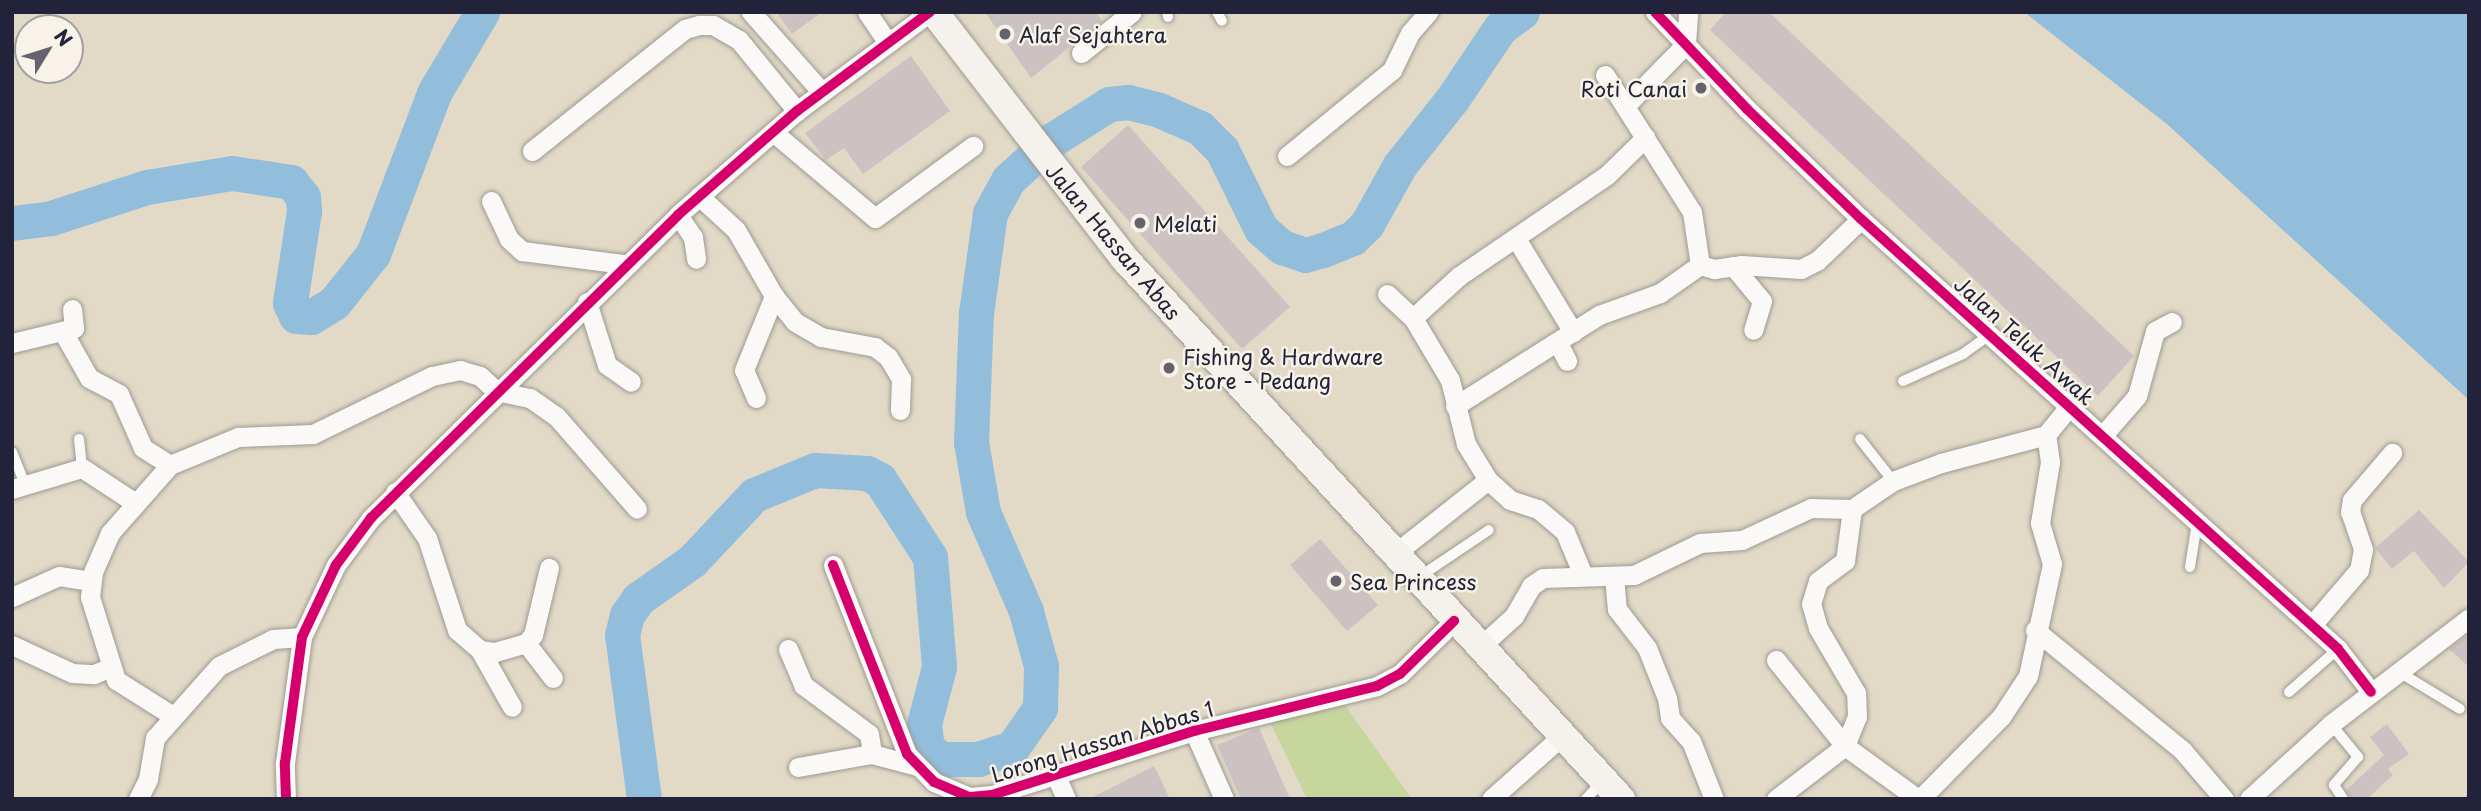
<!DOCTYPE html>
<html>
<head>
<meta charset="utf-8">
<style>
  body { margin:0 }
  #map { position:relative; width:2481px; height:811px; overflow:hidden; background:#e2dac7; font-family:"Playpen Sans",sans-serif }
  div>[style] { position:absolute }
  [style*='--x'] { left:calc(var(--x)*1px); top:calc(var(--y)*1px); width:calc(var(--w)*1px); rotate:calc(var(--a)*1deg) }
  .green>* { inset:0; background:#c7d69d }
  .water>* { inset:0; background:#92bedc }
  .stream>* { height:6px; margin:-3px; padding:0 3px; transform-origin:3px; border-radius:3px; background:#92bedc }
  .river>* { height:35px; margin:-17.5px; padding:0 17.5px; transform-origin:17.5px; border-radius:17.5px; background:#92bedc }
  .building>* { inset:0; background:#ccc2c1 }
  .roads { filter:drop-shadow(0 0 2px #9e9a92) drop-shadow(0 0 2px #9e9a92) }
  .service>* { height:10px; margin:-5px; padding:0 5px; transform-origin:5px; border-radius:5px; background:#fbf9f7 }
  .minor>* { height:19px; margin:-9.5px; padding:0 9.5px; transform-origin:9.5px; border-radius:9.5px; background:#fbf9f7 }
  .secondary>* { height:28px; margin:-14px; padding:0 14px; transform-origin:14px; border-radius:14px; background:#f5f1ec }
  .cycleway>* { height:10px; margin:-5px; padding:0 5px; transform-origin:5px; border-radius:5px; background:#d6006c }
  .dots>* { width:19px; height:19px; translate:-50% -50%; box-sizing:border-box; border:4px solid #f7f3e8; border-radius:50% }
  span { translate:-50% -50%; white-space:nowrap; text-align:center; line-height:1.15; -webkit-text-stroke:5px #f7f3e8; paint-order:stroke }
  .poi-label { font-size:21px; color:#22223b }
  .left { translate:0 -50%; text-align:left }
  .right { translate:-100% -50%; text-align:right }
  .street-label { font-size:21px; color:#22223b }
  .frame { position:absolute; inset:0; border:14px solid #22223b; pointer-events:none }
  .north { position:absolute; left:14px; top:14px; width:70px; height:70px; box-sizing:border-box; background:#f7f3e8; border:2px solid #a29fa3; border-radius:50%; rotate:52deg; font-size:19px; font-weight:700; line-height:28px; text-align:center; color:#22223b }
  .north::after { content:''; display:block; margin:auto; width:24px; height:32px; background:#65626c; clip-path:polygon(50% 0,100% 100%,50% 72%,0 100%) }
</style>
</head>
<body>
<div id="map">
  <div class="green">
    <div style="clip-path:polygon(1344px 704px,1412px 799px,1307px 799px,1270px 722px)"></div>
  </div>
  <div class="water">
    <div style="clip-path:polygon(2024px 12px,2469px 12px,2469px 400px,2168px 125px)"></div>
  </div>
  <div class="stream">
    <div style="--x:2468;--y:799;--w:2;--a:-63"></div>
  </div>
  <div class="river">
    <div style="--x:12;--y:223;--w:39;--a:-7"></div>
    <div style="--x:51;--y:218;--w:101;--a:-17.9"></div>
    <div style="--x:147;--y:187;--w:86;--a:-9.4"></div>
    <div style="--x:232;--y:173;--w:60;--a:8.7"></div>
    <div style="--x:291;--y:182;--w:19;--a:51"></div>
    <div style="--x:303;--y:197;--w:14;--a:86"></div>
    <div style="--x:304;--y:211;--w:93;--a:98.7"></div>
    <div style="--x:290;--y:303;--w:14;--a:65"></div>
    <div style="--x:296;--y:316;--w:15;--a:4"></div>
    <div style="--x:311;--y:317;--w:27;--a:-31"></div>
    <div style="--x:334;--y:303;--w:63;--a:-51.5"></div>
    <div style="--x:373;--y:254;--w:172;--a:-69.2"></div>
    <div style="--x:434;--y:93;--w:94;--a:-59.3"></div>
    <div style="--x:644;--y:799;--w:165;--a:-97.6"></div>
    <div style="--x:622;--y:635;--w:21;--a:-76"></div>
    <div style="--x:627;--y:615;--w:19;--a:-55"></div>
    <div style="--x:638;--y:599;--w:66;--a:-35.1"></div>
    <div style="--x:692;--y:561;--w:91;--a:-46.8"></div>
    <div style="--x:754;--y:495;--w:66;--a:-22.3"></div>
    <div style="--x:815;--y:470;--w:52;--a:3.3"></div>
    <div style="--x:867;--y:473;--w:15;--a:28"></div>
    <div style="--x:880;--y:480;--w:92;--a:57"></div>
    <div style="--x:930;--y:557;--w:110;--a:85.3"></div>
    <div style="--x:939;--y:667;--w:59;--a:104.7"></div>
    <div style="--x:924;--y:724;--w:24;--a:83"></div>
    <div style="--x:927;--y:748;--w:18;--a:38"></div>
    <div style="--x:941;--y:759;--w:37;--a:0"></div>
    <div style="--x:978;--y:759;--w:36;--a:-18"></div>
    <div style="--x:1012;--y:748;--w:49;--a:-55"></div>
    <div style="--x:1040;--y:708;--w:42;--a:-88.6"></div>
    <div style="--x:1041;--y:666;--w:57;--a:-105.3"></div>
    <div style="--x:1026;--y:611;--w:108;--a:-113.5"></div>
    <div style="--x:983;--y:512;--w:71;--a:-99.7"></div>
    <div style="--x:971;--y:442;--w:129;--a:-87.8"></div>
    <div style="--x:976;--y:313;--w:101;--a:-82"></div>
    <div style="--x:990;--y:213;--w:38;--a:-61"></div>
    <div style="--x:1008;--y:180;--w:59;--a:-42.3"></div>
    <div style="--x:1052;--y:140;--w:67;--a:-32.3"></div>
    <div style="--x:1109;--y:104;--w:19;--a:-6"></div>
    <div style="--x:1128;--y:102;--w:32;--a:14"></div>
    <div style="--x:1159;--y:110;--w:45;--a:23.7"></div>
    <div style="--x:1200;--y:128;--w:31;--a:45"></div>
    <div style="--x:1222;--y:150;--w:88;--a:63.7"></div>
    <div style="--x:1261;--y:229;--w:28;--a:41"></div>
    <div style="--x:1282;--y:247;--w:24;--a:19"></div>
    <div style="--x:1305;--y:255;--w:19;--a:-16"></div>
    <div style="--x:1323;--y:250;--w:32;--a:-22"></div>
    <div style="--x:1353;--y:238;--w:20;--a:-45"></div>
    <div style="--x:1367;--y:224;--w:68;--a:-60.8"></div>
    <div style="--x:1400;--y:165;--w:85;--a:-51.7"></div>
    <div style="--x:1453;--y:98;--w:84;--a:-56.1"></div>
    <div style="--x:1500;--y:28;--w:27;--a:-36"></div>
  </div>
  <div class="building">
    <div style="clip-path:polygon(776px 12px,822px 12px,792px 34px)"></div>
    <div style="clip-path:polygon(985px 12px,1096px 12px,1102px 21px,1031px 78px)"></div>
    <div style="clip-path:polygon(1726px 12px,1769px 12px,2134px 356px,2098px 396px,1710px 30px)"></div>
    <div style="clip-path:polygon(911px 56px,950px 111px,863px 174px,844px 148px,826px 160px,805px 133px)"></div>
    <div style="clip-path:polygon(1128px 125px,1290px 307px,1242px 349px,1081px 167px)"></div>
    <div style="clip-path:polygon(2419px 510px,2469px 562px,2444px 588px,2414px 551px,2392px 569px,2375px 548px)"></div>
    <div style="clip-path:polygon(1320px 539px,1378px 605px,1347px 631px,1290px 565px)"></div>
    <div style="clip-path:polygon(2469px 634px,2469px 667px,2449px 649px)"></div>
    <div style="clip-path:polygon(2387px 724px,2409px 754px,2388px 769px,2393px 775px,2367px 799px,2352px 799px,2346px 790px,2384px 755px,2370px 737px)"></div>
    <div style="clip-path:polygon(1259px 728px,1290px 799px,1241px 799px,1217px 745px)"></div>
    <div style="clip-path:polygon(1154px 766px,1170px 799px,1089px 799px)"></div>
  </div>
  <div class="roads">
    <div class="service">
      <div style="--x:1167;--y:12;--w:5;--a:79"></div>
      <div style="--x:1217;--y:12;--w:10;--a:61"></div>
      <div style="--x:1903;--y:381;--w:66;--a:-24.2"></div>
      <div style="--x:1963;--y:354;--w:32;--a:-36"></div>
      <div style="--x:79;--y:439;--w:29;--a:84"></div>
      <div style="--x:1860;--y:439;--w:53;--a:51.8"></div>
      <div style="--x:12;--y:452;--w:35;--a:68"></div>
      <div style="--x:2190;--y:567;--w:45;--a:-81"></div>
      <div style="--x:1419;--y:577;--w:84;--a:-33.9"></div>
      <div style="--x:2399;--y:672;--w:71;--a:31.2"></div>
      <div style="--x:2289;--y:692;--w:65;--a:-41.3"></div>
      <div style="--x:2331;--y:724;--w:43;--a:50.7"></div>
      <div style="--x:2358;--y:757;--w:37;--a:131"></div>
      <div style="--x:2334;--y:785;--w:17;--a:57"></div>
      <div style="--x:1586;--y:799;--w:22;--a:-47"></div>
    </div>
    <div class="minor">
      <div style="--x:751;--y:12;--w:106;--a:48.5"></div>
      <div style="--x:867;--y:12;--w:37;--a:56"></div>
      <div style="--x:1655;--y:12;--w:134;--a:46.5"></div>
      <div style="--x:1747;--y:109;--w:158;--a:44"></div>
      <div style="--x:1861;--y:219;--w:642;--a:42.03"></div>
      <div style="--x:2338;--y:649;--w:54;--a:52.5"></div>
      <div style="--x:1081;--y:53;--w:65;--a:-38.8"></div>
      <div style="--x:1605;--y:75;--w:162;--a:57.6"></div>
      <div style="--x:1692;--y:212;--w:54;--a:81.4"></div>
      <div style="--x:1627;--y:104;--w:84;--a:-45.5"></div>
      <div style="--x:1686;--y:44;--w:32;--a:-86"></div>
      <div style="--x:773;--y:132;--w:133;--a:40.1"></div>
      <div style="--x:875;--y:218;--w:122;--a:-36.3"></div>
      <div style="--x:532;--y:151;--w:196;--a:-38.6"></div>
      <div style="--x:685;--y:29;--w:15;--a:-16"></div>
      <div style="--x:699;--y:25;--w:14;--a:0"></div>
      <div style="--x:713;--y:25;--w:30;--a:30"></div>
      <div style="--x:739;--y:40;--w:92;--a:50.8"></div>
      <div style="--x:1287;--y:156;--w:136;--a:-39.3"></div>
      <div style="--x:1392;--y:70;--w:41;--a:-64.1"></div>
      <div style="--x:1410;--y:33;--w:28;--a:-49"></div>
      <div style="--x:699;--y:196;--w:50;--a:42.6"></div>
      <div style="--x:736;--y:230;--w:76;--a:60.1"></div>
      <div style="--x:774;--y:296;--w:33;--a:51"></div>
      <div style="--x:795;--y:322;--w:30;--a:30"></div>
      <div style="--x:821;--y:337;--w:55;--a:10.5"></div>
      <div style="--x:875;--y:347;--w:16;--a:38"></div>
      <div style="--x:888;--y:357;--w:26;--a:59"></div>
      <div style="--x:901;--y:379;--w:31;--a:92"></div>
      <div style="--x:491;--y:201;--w:42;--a:64.7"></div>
      <div style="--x:509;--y:239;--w:18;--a:43"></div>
      <div style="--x:522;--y:251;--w:103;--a:7.3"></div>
      <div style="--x:678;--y:215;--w:27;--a:56"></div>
      <div style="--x:693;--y:237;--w:22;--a:82"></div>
      <div style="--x:1517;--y:240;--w:108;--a:58.7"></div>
      <div style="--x:1733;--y:266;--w:45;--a:50.4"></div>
      <div style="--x:1762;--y:301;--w:30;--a:107"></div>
      <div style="--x:1387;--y:294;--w:35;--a:43"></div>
      <div style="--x:1413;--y:318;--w:72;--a:59.2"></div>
      <div style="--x:1450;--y:380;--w:66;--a:76"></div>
      <div style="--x:1466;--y:444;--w:42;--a:58.6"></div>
      <div style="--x:1488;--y:480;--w:30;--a:42"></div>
      <div style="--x:1510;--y:500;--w:29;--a:18"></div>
      <div style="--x:1538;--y:509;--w:35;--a:40"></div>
      <div style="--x:1565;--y:532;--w:47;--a:67.3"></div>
      <div style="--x:587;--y:302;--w:66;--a:72.4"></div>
      <div style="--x:607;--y:365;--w:29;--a:35"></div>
      <div style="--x:1413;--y:318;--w:62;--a:-42.4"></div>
      <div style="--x:1459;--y:276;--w:179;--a:-34.3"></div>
      <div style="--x:1607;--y:175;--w:54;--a:-44.3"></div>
      <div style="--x:63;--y:332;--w:53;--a:60.5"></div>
      <div style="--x:89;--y:378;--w:34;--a:28"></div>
      <div style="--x:119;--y:394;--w:59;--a:66"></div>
      <div style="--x:143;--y:448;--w:32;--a:32"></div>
      <div style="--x:12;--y:343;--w:64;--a:-13.6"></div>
      <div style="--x:74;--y:328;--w:19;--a:-96"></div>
      <div style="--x:1558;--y:343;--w:20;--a:63"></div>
      <div style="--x:756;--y:398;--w:30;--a:-113"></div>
      <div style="--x:744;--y:370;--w:80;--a:-67.9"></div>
      <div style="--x:1455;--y:406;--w:170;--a:-32.3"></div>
      <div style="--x:1599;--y:315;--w:65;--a:-19.8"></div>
      <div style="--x:1660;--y:293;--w:49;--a:-35"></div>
      <div style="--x:1700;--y:265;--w:15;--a:16"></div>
      <div style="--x:1714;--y:269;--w:27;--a:-8"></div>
      <div style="--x:1741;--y:265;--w:60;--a:3.8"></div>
      <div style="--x:1801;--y:269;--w:18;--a:-27"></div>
      <div style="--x:1817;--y:261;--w:61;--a:-43.7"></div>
      <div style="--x:2103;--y:435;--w:52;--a:-48.9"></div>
      <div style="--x:2137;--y:396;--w:67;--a:-74.5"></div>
      <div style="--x:2155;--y:331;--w:19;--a:-28"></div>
      <div style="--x:12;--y:489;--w:73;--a:-16.7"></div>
      <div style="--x:82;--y:468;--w:62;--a:33.2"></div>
      <div style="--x:395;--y:492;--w:56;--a:55.2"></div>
      <div style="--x:427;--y:538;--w:97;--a:71.9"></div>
      <div style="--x:457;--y:630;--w:30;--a:41"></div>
      <div style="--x:480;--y:650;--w:15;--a:8"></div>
      <div style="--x:495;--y:652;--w:32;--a:-16"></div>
      <div style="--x:526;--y:643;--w:11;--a:-49"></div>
      <div style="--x:533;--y:635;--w:69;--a:-76.6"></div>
      <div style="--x:1393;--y:555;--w:121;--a:-38.3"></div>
      <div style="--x:833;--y:565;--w:203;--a:68.6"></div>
      <div style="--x:907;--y:754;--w:39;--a:46"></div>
      <div style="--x:934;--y:782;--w:39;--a:23"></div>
      <div style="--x:970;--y:797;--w:22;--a:-5"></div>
      <div style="--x:992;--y:795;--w:212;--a:-17.6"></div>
      <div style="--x:1194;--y:731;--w:188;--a:-13.8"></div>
      <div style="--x:1377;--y:686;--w:26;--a:-28"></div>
      <div style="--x:1400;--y:674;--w:76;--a:-44.5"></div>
      <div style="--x:1614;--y:576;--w:33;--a:85"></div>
      <div style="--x:1617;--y:609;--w:49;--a:52.4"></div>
      <div style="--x:1647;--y:648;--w:54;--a:68.2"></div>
      <div style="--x:1667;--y:698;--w:20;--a:81"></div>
      <div style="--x:1670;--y:718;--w:31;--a:48"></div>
      <div style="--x:1691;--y:741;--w:62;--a:68.4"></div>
      <div style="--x:12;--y:597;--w:51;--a:-24.1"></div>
      <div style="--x:59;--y:576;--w:32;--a:9"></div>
      <div style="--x:2312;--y:625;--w:72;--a:-49.5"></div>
      <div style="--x:2359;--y:570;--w:21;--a:-79"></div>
      <div style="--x:2363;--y:549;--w:39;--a:-109"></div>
      <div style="--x:2350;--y:512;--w:12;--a:-81"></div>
      <div style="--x:2352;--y:500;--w:62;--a:-49.6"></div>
      <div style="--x:2035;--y:630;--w:190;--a:39.2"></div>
      <div style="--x:2182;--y:750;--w:65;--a:49.4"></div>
      <div style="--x:526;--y:643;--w:44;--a:52.4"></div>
      <div style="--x:12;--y:645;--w:66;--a:25"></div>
      <div style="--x:72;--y:673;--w:22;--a:3"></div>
      <div style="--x:94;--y:674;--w:16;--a:-22"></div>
      <div style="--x:1480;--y:647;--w:46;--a:-42.4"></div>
      <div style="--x:1514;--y:616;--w:34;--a:-60"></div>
      <div style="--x:1531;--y:586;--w:14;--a:-34"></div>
      <div style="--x:1543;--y:578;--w:91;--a:-1.9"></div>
      <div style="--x:1634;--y:575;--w:73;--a:-25.9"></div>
      <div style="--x:1700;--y:543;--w:42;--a:-4.1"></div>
      <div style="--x:1742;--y:540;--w:76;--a:-24.9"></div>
      <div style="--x:1811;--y:508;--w:41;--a:1.4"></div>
      <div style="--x:1852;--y:509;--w:50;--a:-34.3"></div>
      <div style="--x:1893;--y:481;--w:51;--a:-20.6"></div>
      <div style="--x:1941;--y:463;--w:109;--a:-14.9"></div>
      <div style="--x:2046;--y:435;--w:38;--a:-51"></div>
      <div style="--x:788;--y:649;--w:39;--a:67"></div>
      <div style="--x:803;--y:685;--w:82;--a:36.6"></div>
      <div style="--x:869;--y:734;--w:20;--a:81"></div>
      <div style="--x:480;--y:650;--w:65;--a:60.7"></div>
      <div style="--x:1776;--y:660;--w:110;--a:51.3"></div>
      <div style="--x:1845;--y:746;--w:90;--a:36"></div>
      <div style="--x:173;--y:716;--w:67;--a:-147.7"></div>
      <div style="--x:116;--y:680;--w:87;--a:-107.4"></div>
      <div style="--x:90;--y:597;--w:25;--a:-83"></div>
      <div style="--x:93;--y:572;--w:43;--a:-66.4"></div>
      <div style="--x:110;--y:533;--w:91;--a:-48.6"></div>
      <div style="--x:170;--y:465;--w:74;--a:-22.4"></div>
      <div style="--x:238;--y:437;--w:75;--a:-2.3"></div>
      <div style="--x:313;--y:434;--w:132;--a:-26"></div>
      <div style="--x:432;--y:376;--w:29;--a:-12"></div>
      <div style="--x:460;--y:370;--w:21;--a:17"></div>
      <div style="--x:480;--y:376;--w:22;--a:43"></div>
      <div style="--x:496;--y:391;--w:35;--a:12"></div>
      <div style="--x:530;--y:398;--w:32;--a:35"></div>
      <div style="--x:556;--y:416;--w:123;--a:48.9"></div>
      <div style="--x:1194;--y:731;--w:74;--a:66.2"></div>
      <div style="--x:798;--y:767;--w:75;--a:-10"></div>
      <div style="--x:872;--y:754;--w:47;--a:14.9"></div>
      <div style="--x:1055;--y:774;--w:27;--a:66"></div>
      <div style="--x:138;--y:799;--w:22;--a:-63"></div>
      <div style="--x:148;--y:779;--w:42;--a:-80.3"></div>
      <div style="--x:155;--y:738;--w:96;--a:-48.4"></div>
      <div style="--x:219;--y:666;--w:60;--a:-26.6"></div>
      <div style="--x:273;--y:639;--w:29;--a:-4"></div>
      <div style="--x:286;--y:799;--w:36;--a:-92"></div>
      <div style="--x:285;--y:763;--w:127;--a:-82.3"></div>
      <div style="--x:302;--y:637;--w:80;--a:-64.7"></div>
      <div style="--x:336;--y:565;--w:59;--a:-53.3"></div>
      <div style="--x:371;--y:518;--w:431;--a:-44.6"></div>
      <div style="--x:678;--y:215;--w:158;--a:-41.2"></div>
      <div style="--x:797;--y:111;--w:166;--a:-36.7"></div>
      <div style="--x:1491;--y:799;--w:96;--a:-41.6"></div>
      <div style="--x:1776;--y:799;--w:87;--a:-37.5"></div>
      <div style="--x:1845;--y:746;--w:31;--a:-68"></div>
      <div style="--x:1857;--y:717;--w:24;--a:-92"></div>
      <div style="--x:1856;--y:693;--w:75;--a:-120.3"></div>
      <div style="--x:1818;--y:628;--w:25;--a:-106"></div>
      <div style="--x:1811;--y:604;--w:24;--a:-73"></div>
      <div style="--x:1818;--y:581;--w:34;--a:-37"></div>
      <div style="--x:1845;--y:561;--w:52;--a:-82.3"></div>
      <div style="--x:1920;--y:799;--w:115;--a:-45.4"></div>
      <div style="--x:2001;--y:717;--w:49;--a:-56.6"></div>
      <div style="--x:2028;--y:676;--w:115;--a:-77.9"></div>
      <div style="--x:2052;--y:564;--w:43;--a:-106.3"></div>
      <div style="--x:2040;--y:523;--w:62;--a:-80.7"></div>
      <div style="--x:2050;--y:462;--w:27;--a:-98"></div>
      <div style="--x:2249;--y:799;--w:111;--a:-42.4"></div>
      <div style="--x:2331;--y:724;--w:174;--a:-37.5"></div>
    </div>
    <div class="secondary">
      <div style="--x:934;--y:12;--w:311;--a:52.3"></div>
      <div style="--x:1124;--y:258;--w:735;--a:47.43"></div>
    </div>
  </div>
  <div class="cycleway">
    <div style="--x:1655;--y:12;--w:134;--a:46.5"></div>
    <div style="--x:1747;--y:109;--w:158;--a:44"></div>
    <div style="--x:1861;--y:219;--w:642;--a:42.03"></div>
    <div style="--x:2338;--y:649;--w:54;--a:52.5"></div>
    <div style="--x:833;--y:565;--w:203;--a:68.6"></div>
    <div style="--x:907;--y:754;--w:39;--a:46"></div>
    <div style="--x:934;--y:782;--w:39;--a:23"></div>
    <div style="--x:970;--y:797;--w:22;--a:-5"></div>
    <div style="--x:992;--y:795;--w:212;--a:-17.6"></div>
    <div style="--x:1194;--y:731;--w:188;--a:-13.8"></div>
    <div style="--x:1377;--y:686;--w:26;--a:-28"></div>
    <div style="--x:1400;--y:674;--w:76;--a:-44.5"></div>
    <div style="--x:286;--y:799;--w:36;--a:-92"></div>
    <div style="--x:285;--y:763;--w:127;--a:-82.3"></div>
    <div style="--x:302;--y:637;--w:80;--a:-64.7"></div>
    <div style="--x:336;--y:565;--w:59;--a:-53.3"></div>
    <div style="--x:371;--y:518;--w:431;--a:-44.6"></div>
    <div style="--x:678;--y:215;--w:158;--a:-41.2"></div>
    <div style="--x:797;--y:111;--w:166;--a:-36.7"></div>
  </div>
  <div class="dots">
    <div style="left:1005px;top:34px;background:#65626c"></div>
    <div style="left:1701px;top:88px;background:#65626c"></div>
    <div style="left:1140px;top:223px;background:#65626c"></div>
    <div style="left:1169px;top:368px;background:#65626c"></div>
    <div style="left:1336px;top:581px;background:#65626c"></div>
  </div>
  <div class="poi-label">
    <span class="left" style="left:1019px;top:34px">Alaf Sejahtera</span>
    <span class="right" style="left:1687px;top:88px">Roti Canai</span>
    <span class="left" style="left:1154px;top:223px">Melati</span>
    <span class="left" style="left:1183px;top:368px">Fishing &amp; Hardware<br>Store - Pedang</span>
    <span class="left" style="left:1350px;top:581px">Sea Princess</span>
  </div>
  <div class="street-label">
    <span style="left:1114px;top:241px;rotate:50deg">Jalan Hassan Abas</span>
    <span style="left:2025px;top:340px;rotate:42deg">Jalan Teluk Awak</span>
    <span style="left:1102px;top:741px;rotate:-17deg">Lorong Hassan Abbas 1</span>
  </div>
  <div class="frame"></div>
  <div class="north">N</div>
</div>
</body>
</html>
